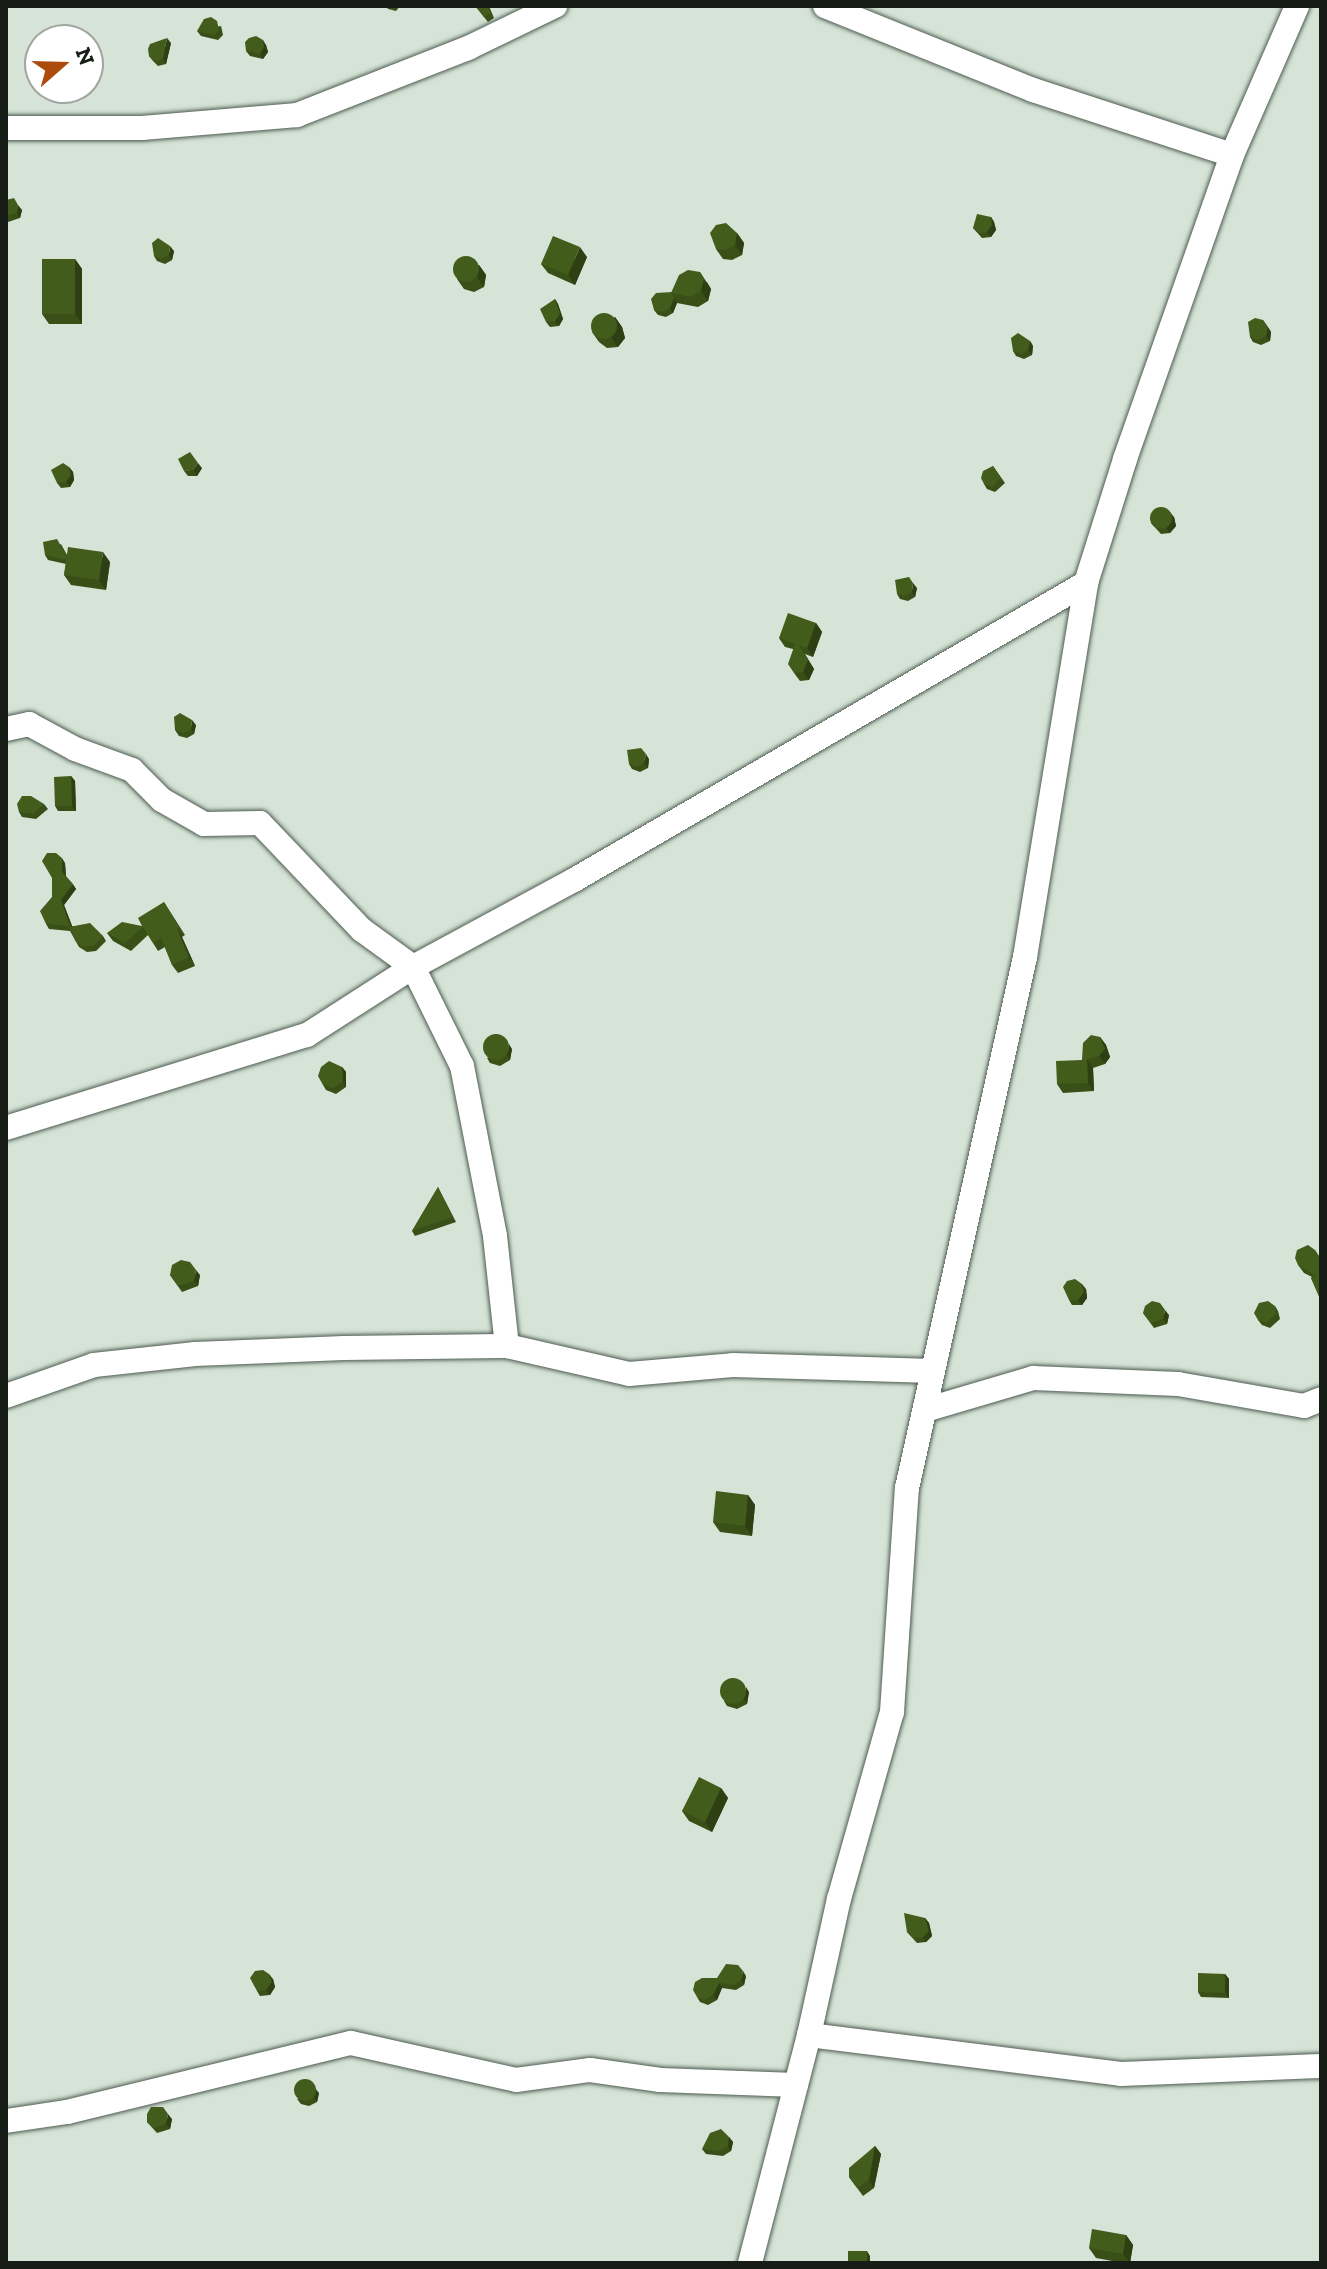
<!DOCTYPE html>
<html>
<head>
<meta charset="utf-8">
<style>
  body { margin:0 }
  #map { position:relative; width:1327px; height:2269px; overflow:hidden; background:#d5e4d7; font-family:"Zilla Slab",serif }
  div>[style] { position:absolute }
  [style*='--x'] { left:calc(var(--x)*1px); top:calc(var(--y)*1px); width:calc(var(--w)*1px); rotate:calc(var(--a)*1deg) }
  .roads { filter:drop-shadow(0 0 2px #4e5b50) drop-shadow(0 0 2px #4e5b50) }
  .minor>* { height:24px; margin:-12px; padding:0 12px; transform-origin:12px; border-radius:12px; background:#fff }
  .wall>* { inset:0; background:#384f17 }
  .shaded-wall>* { inset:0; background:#2e4013 }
  .building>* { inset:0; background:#415c1b }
  .round { border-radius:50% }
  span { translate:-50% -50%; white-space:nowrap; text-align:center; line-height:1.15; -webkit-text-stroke:8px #fff; paint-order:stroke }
  .frame { position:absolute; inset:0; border:8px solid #171c17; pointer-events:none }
  .north { position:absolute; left:24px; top:24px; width:80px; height:80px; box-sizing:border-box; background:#fff; border:2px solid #a2a4a2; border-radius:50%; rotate:70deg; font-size:22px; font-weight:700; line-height:32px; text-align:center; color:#171c17 }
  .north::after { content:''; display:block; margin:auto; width:28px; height:36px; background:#ad4b0c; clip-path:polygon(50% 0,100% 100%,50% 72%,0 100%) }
</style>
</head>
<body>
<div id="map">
  <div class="roads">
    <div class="minor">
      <div style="--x:825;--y:6;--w:224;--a:22"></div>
      <div style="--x:1033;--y:90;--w:209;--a:18.1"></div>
      <div style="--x:6;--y:128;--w:136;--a:0"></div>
      <div style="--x:142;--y:128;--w:156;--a:-4.8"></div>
      <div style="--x:297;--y:115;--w:184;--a:-21.4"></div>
      <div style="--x:468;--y:48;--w:97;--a:-25.8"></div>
      <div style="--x:6;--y:729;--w:24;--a:-12"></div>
      <div style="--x:29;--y:724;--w:52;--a:28.5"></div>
      <div style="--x:75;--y:749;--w:61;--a:20.2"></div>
      <div style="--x:132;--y:770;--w:42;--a:45"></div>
      <div style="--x:162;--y:800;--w:48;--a:29.7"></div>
      <div style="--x:204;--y:824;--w:56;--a:-1"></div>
      <div style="--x:260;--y:823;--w:148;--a:46.4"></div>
      <div style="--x:362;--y:930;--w:63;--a:36"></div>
      <div style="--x:413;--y:967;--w:110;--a:63.7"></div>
      <div style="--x:462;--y:1066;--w:173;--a:79"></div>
      <div style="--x:495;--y:1236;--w:111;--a:83.8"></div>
      <div style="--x:6;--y:1128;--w:315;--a:-17.2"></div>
      <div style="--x:307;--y:1035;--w:126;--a:-32.7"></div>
      <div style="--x:413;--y:967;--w:183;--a:-28.4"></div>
      <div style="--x:574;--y:880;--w:592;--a:-30.12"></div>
      <div style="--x:6;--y:1396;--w:93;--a:-19.4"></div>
      <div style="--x:94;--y:1365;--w:102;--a:-6.2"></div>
      <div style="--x:195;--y:1354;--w:149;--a:-2.3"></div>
      <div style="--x:344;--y:1348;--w:163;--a:-0.7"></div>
      <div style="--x:507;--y:1346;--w:125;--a:12.9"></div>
      <div style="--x:629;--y:1374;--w:104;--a:-4.9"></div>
      <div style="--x:733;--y:1365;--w:200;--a:1.7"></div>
      <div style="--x:925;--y:1410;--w:113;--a:-16.5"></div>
      <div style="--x:1033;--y:1378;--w:145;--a:2.4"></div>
      <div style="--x:1178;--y:1384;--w:128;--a:9.9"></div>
      <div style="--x:1304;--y:1406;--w:18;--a:-22"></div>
      <div style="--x:809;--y:2035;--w:314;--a:7.1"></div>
      <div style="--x:1121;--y:2074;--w:200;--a:-2.3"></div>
      <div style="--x:6;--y:2121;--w:62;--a:-8.4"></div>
      <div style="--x:67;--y:2112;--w:292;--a:-13.7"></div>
      <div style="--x:351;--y:2043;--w:169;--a:12.6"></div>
      <div style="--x:516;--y:2080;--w:75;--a:-7.7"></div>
      <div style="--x:590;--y:2070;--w:71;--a:8.1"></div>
      <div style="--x:660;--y:2080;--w:136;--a:2.1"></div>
      <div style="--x:750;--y:2263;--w:236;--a:-75.5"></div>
      <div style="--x:809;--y:2035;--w:139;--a:-77.6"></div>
      <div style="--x:839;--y:1899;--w:194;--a:-74.2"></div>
      <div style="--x:892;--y:1712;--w:225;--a:-86.2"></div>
      <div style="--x:907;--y:1488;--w:544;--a:-77.47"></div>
      <div style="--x:1025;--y:957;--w:379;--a:-80.7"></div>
      <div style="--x:1086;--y:583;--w:130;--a:-72.5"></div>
      <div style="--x:1125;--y:459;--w:322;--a:-70.6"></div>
      <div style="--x:1232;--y:155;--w:163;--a:-66.4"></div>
    </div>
  </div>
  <div class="wall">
    <div style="clip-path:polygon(386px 6px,400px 6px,396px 11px,388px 9px)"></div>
    <div style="clip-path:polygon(475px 6px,489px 6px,494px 18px,488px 22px)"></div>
    <div style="clip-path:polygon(221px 26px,223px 35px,218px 40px,201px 36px,197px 31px)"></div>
    <div style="clip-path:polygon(171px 43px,166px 64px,158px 66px,153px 61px,149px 56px)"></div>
    <div style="clip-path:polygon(266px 45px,268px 52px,263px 59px,250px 56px,246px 51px)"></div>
    <div style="clip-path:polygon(6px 200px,22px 210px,20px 218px,8px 222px,6px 219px)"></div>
    <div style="clip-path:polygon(991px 217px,994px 222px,996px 230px,991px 237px,982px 238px,973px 228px)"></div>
    <div style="clip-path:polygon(737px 233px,744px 243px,742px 255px,732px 260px,723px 259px,716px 249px)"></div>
    <div style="clip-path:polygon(174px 251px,172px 260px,165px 264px,157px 261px,154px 256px)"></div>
    <div style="clip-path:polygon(587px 257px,575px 285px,548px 273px,541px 264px)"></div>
    <div style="clip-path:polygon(75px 259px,82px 269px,82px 324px,49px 324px,42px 314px)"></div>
    <div style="clip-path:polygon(479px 265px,486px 275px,484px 287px,474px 292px,464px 289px,457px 279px)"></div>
    <div style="clip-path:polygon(707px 282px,711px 289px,708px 301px,698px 307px,677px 303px,673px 313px,666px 317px,658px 315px,654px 310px,672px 292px)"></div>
    <div style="clip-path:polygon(555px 299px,558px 304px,563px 319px,559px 326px,550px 327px,546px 322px)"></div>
    <div style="clip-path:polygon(615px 317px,622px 327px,625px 338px,618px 347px,607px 348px,599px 342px,592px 332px)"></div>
    <div style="clip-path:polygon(1263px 320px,1271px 332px,1270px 341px,1261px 345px,1253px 342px,1250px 337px)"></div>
    <div style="clip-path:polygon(1030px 341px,1033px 346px,1032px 355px,1024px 359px,1016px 356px,1013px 351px)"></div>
    <div style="clip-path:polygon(993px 466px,1005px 483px,995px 492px,987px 489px,984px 484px)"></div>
    <div style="clip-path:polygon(69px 467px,73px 472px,74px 480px,70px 487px,61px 488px,57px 483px)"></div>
    <div style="clip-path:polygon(202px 468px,197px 476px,188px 476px,184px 471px)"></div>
    <div style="clip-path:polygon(1174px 517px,1176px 526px,1170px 533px,1161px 534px,1151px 523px)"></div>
    <div style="clip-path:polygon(61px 544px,67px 555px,110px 562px,106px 590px,71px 585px,64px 575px,66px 564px,48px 560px,45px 555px)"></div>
    <div style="clip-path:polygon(917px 588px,915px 597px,908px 601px,900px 599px,897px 594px)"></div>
    <div style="clip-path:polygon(816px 623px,822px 632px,813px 657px,805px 654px,814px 669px,809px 680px,800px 681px,794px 673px,793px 649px,785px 647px,779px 638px)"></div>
    <div style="clip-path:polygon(196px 725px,194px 734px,187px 738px,179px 736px,175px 730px)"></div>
    <div style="clip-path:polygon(649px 759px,648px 768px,640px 772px,632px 769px,629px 764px)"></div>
    <div style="clip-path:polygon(71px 776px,75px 781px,76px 811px,58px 811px,55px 806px)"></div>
    <div style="clip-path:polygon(44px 804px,48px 809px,36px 819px,22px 817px,19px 812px)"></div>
    <div style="clip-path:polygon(65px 863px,66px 876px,76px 889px,64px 905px,72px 926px,103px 936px,106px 941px,96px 951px,87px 952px,79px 947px,70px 931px,49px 929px,46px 924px,52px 897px)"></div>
    <div style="clip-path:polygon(164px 902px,185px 935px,182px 937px,195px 966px,178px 973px,172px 965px,165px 947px,158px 951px,148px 935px,131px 951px,113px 941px,107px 933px,142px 926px)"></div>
    <div style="clip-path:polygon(1100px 1037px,1106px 1045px,1110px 1057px,1105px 1064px,1093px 1068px,1094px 1091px,1063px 1093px,1057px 1084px,1082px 1060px)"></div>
    <div style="clip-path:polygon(512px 1049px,510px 1060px,500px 1066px,490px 1063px,487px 1058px)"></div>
    <div style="clip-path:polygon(342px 1067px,346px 1072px,346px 1087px,336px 1094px,326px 1090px,323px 1085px)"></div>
    <div style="clip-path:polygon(438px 1187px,456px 1222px,415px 1236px,412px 1231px)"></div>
    <div style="clip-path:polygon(1315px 1250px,1321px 1259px,1321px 1300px,1311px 1278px,1312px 1277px,1304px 1273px,1298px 1265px)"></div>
    <div style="clip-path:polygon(170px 1275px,200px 1275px,198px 1286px,182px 1292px)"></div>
    <div style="clip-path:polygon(1086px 1289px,1087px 1298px,1082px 1305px,1072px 1305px,1069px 1300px)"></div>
    <div style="clip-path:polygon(1275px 1306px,1278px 1311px,1280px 1319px,1270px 1328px,1262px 1325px,1258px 1320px)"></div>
    <div style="clip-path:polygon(1143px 1313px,1169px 1315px,1167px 1324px,1154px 1328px)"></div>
    <div style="clip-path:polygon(748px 1495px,755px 1505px,752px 1536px,720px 1532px,713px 1522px)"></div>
    <div style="clip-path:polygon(749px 1692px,747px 1704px,737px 1709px,727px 1706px,724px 1701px)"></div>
    <div style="clip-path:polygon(721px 1788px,728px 1798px,712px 1832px,689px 1821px,682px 1811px)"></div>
    <div style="clip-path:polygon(925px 1918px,929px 1923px,932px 1936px,926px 1942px,917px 1943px,907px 1932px)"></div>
    <div style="clip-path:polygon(1225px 1974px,1229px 1979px,1229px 1998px,1201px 1997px,1198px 1992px)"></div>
    <div style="clip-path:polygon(746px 1976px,744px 1985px,736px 1990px,722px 1988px,717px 2000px,708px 2005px,700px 2002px,697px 1997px,717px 1978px)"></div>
    <div style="clip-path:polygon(273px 1979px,275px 1987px,270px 1995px,260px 1996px,257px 1991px)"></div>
    <div style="clip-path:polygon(319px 2093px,317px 2102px,309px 2106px,301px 2104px,297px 2099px)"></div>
    <div style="clip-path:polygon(172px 2119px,170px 2129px,157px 2133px,147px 2122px)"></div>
    <div style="clip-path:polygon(729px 2137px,733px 2142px,731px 2151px,723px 2156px,706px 2154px,702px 2149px)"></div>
    <div style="clip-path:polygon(875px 2146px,881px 2154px,874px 2188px,863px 2196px,849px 2177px)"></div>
    <div style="clip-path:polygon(1126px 2235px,1133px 2245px,1130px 2263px,1123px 2263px,1096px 2258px,1089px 2248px)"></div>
  </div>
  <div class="shaded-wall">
    <div style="clip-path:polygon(167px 38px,171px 43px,166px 64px,163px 59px)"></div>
    <div style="clip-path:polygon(263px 40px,266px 45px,268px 52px,263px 59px,260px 54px)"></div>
    <div style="clip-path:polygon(18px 205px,22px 210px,20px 218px,17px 213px)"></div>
    <div style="clip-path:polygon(991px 217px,994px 222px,996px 230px,991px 237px,987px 232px)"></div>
    <div style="clip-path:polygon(737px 233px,744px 243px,742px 255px,735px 245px)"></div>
    <div style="clip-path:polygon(170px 246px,174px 251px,172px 260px,169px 255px)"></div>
    <div style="clip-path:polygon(580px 247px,587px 257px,575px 285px,568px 275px)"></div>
    <div style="clip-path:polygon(75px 259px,82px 269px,82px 324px,75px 314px)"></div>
    <div style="clip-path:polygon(479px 265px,486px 275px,484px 287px,477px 277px)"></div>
    <div style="clip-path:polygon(700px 272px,711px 289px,708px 301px,701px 291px)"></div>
    <div style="clip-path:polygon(674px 298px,677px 303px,673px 313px,670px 308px)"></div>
    <div style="clip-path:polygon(555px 299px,558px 304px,563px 319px,559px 326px,555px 321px)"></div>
    <div style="clip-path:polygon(615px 317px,622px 327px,625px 338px,618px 347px,611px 337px)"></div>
    <div style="clip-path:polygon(1268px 327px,1271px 332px,1270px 341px,1266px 336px)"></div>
    <div style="clip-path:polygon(1030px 341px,1033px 346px,1032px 355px,1028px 350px)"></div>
    <div style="clip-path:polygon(198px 463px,202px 468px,197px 476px,193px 470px)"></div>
    <div style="clip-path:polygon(69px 467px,73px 472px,74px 480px,70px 487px,66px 482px)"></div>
    <div style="clip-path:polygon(1170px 512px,1174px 517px,1176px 526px,1170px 533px,1166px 528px)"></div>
    <div style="clip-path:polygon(103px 552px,110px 562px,106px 590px,99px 580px)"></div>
    <div style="clip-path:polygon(913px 583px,917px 588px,915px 597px,912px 592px)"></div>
    <div style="clip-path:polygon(816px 623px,822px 632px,813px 657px,807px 648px)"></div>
    <div style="clip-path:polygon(799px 645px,814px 669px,809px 680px,803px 672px)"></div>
    <div style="clip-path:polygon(192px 720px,196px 725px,194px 734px,191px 729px)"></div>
    <div style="clip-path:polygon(646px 754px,649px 759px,648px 768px,644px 763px)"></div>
    <div style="clip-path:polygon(71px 776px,75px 781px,76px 811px,72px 806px)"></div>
    <div style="clip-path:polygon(62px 858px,65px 863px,66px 877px,62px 872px)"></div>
    <div style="clip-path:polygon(73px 884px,76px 889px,64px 905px,74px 931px,70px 926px,61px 900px)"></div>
    <div style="clip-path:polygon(177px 929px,182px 937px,195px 966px,189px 957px)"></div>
    <div style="clip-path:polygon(1100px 1037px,1106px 1045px,1110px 1057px,1105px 1064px,1099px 1056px)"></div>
    <div style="clip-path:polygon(509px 1044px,512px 1049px,510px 1060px,507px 1055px)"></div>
    <div style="clip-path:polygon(1087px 1059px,1093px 1068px,1094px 1091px,1088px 1083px)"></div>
    <div style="clip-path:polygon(342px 1067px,346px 1072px,346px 1087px,343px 1082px)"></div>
    <div style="clip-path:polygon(196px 1270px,200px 1275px,198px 1286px,194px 1281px)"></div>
    <div style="clip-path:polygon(1082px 1284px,1086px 1289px,1087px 1298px,1082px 1305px,1078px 1300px)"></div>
    <div style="clip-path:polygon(1165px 1310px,1169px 1315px,1167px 1324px,1163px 1319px)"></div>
    <div style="clip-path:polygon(748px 1495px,755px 1505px,752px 1536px,745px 1526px)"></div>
    <div style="clip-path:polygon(746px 1687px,749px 1692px,747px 1704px,744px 1699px)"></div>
    <div style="clip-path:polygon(721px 1788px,728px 1798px,712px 1832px,705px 1822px)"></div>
    <div style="clip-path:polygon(925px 1918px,929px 1923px,932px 1936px,926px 1942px,923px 1937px)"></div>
    <div style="clip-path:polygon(743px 1971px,746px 1976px,744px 1985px,741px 1980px)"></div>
    <div style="clip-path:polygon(269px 1974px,273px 1979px,275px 1987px,270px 1995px,266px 1990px)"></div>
    <div style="clip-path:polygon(1225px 1974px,1229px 1979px,1229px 1998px,1225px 1993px)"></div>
    <div style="clip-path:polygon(719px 1983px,722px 1988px,717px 2000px,713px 1995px)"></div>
    <div style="clip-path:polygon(315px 2088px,319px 2093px,317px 2102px,314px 2097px)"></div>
    <div style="clip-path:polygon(168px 2114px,172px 2119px,170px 2129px,166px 2124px)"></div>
    <div style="clip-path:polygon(729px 2137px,733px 2142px,731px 2151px,728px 2146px)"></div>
    <div style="clip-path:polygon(875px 2146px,881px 2154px,874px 2188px,869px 2180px)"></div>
    <div style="clip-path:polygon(1126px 2235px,1133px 2245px,1130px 2263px,1123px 2254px)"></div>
    <div style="clip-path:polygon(867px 2251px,870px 2256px,870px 2263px,867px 2263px)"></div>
  </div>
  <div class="building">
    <div style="clip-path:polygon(476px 6px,487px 6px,491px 13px,484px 17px)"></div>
    <div style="clip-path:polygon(211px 17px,217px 21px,219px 30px,215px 35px,197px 31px,204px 19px)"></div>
    <div style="clip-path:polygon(256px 36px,263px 40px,264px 47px,260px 54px,246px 51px,245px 42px,249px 38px)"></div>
    <div style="clip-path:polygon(167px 38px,163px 59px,155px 61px,149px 56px,148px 49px,150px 44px)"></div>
    <div style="clip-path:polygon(14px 198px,18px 205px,17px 213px,6px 216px,6px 200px)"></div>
    <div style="clip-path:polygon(977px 214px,991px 217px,992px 225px,987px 232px,979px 233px,973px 228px)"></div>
    <div style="clip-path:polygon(726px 223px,737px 233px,735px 245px,725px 250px,716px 249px,710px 233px,716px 225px)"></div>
    <div style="clip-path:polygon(553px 236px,580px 247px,568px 275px,541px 264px)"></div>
    <div style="clip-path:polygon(158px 238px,170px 246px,169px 255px,161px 259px,154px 256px,152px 243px)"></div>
    <div class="round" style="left:453px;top:256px;width:26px;height:26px"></div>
    <div style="clip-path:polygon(42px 259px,75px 259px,75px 314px,42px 314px)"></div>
    <div style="clip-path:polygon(688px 270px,700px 272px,704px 279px,701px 291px,691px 297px,671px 293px,679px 275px)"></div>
    <div style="clip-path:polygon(672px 292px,671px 293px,674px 298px,670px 308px,662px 312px,654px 310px,651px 299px,656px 293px)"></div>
    <div style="clip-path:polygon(555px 299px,560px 314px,555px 321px,546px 322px,540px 309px)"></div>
    <div class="round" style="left:591px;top:313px;width:26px;height:26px"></div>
    <div style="clip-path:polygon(1255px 318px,1263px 320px,1268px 327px,1266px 336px,1258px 340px,1250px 337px,1248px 322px)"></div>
    <div style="clip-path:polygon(1018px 333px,1030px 341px,1028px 350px,1021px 354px,1013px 351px,1011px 338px)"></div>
    <div style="clip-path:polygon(190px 452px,198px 463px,193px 470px,184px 471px,178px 459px)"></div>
    <div style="clip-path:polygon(63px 463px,69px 467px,71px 475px,66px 482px,57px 483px,51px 470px)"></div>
    <div style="clip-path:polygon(993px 466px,1001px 478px,992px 487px,984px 484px,981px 478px,983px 471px)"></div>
    <div class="round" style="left:1150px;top:507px;width:22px;height:22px"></div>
    <div style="clip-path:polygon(57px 539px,67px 557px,66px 560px,45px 555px,43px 542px)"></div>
    <div style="clip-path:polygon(68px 547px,103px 552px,99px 580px,64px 575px)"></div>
    <div style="clip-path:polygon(909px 577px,913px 583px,912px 592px,904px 596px,897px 594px,895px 580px)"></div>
    <div style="clip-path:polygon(788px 613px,816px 623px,807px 648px,799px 645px,808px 660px,803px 672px,794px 673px,788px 664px,795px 644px,779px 638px)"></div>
    <div style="clip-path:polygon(180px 713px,192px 720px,191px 729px,183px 733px,175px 730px,174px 717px)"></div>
    <div style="clip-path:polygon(641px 748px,646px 754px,644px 763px,637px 767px,629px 764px,627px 750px)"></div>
    <div style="clip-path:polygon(71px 776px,72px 806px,55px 806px,54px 777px)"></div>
    <div style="clip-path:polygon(22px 796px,31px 796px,44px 804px,33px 814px,19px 812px,17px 804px)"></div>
    <div style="clip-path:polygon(47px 853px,56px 853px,62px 858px,62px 872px,73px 884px,61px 900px,70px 926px,46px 924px,40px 911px,52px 897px,52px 878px,42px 861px)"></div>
    <div style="clip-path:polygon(164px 902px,179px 927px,177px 929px,189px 957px,172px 965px,161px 938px,153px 943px,143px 927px,125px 943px,107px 933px,122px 922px,142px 926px,138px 918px)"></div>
    <div style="clip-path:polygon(90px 923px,103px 936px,93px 946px,83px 947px,76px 942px,69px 927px)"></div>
    <div class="round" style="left:483px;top:1034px;width:26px;height:26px"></div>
    <div style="clip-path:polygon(1091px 1035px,1100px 1037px,1105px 1049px,1099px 1056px,1087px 1059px,1088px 1083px,1057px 1084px,1056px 1061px,1082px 1060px,1083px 1043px)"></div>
    <div style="clip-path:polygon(329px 1061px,342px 1067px,343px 1082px,333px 1088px,323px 1085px,318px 1076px,321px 1067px)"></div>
    <div style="clip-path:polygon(438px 1187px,452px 1217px,412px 1231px)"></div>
    <div style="clip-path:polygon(1308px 1245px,1315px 1250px,1321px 1263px,1320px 1299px,1311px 1278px,1316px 1276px,1298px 1265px,1295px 1258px,1297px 1250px)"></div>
    <div style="clip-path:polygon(181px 1260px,190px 1262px,196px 1270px,194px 1281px,178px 1286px,170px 1275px,172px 1265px)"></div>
    <div style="clip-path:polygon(1075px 1279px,1082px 1284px,1084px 1292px,1078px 1300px,1069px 1300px,1063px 1287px,1067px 1281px)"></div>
    <div style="clip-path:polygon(1152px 1301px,1160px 1303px,1165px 1310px,1163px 1319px,1151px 1323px,1143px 1313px,1145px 1306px)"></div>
    <div style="clip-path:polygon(1268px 1301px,1275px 1306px,1276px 1314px,1266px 1323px,1258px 1320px,1254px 1313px,1259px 1303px)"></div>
    <div style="clip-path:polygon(716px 1491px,748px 1495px,745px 1526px,713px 1522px)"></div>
    <div class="round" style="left:720px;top:1678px;width:26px;height:26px"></div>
    <div style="clip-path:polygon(699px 1777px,721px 1788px,705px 1822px,682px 1811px)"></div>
    <div style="clip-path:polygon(904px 1913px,925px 1918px,929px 1931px,923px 1937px,913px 1938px,907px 1932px)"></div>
    <div style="clip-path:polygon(726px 1964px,738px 1965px,743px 1971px,741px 1980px,733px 1985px,719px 1983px,713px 1995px,705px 2000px,697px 1997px,693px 1990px,695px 1982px,702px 1978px,717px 1978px)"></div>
    <div style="clip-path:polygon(263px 1970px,269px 1974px,272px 1982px,266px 1990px,257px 1991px,250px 1978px,255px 1971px)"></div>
    <div style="clip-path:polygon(1198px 1973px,1225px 1974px,1225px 1993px,1198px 1992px)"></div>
    <div class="round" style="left:294px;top:2079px;width:22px;height:22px"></div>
    <div style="clip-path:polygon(151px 2107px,163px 2107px,168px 2114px,166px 2124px,154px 2128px,147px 2122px,147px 2114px)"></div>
    <div style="clip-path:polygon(721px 2129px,729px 2137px,728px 2146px,720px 2151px,702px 2149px,710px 2133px)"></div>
    <div style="clip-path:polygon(875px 2146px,869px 2180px,857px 2188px,849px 2177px,849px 2168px)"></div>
    <div style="clip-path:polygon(1092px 2229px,1126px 2235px,1123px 2254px,1089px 2248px)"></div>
    <div style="clip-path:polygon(848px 2251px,867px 2251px,867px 2263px,848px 2263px)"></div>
  </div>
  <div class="frame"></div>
  <div class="north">N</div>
</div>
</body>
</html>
